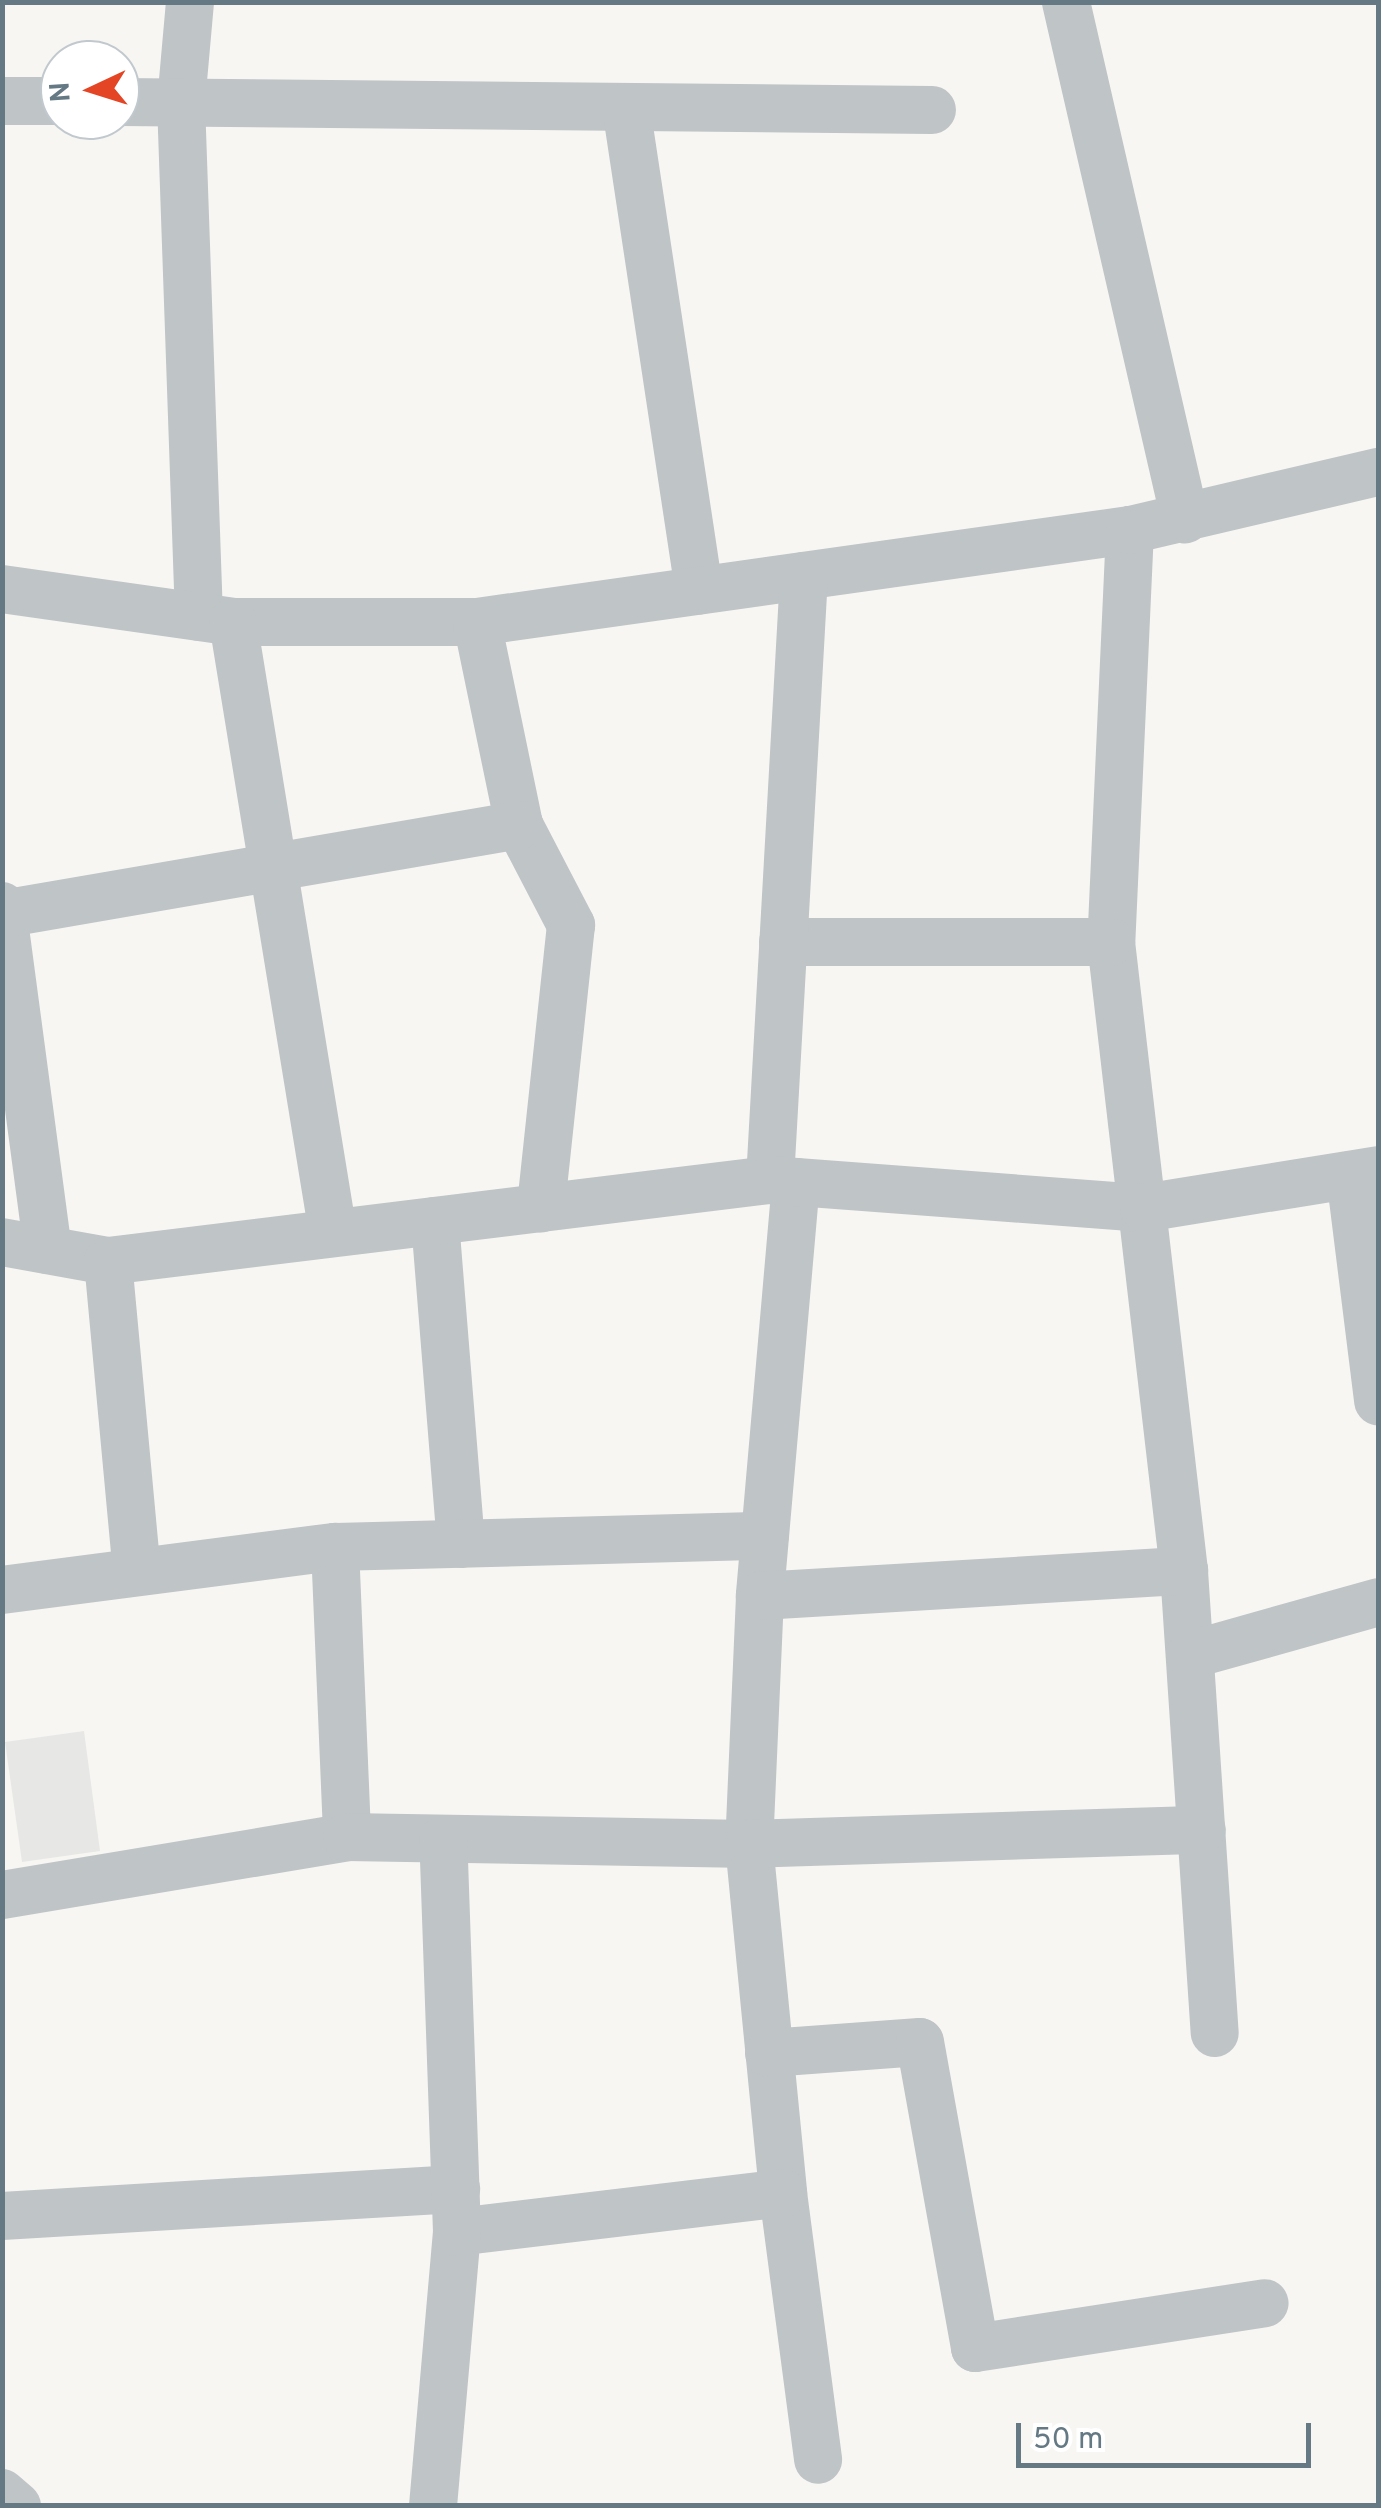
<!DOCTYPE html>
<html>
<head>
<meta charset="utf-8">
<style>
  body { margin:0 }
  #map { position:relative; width:1381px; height:2508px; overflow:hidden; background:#f7f6f3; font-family:Overpass,sans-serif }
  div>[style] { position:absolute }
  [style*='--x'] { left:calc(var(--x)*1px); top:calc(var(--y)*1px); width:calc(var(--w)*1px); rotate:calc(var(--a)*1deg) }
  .built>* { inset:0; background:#e7e8e6 }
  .minor>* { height:48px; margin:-24px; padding:0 24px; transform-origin:24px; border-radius:24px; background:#bfc4c7 }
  span { translate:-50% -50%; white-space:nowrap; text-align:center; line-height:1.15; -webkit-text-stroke:10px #fff; paint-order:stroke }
  .frame { position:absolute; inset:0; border:5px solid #657984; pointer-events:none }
  .north { position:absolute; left:40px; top:40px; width:100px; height:100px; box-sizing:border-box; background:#fff; border:2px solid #c1c9ce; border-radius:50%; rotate:266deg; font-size:28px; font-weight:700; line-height:40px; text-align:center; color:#657984 }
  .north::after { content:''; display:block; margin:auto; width:35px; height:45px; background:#e44525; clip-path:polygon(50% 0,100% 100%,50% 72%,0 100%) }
  .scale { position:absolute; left:1016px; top:2423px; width:295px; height:45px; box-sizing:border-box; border:5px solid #657984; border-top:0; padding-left:12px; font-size:30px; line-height:35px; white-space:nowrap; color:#657984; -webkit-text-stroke:8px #fff; paint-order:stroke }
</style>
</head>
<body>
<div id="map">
  <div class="built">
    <div style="clip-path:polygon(84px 1731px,100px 1851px,22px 1862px,5px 1742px)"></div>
  </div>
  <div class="minor">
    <div style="--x:190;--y:2;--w:100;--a:95.1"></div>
    <div style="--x:181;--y:102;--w:515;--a:88"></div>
    <div style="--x:1066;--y:2;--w:531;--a:77.04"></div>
    <div style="--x:2;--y:101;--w:58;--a:0"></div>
    <div style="--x:120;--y:102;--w:812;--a:0.56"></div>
    <div style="--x:626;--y:107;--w:489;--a:81.4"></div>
    <div style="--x:1130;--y:530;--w:412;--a:92.6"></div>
    <div style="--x:1111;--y:942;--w:633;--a:83.38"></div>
    <div style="--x:1184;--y:1571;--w:463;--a:86.2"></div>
    <div style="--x:2;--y:589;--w:233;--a:8.1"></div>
    <div style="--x:233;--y:622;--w:244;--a:0"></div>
    <div style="--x:477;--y:622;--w:659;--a:-8.02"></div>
    <div style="--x:1130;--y:530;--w:255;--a:-13.2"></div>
    <div style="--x:233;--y:622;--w:619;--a:80.71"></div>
    <div style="--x:477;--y:622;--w:207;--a:78.3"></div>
    <div style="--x:519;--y:825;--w:113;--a:62.5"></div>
    <div style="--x:571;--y:925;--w:285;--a:96.1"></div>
    <div style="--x:2;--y:906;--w:347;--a:82.4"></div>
    <div style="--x:2;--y:914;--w:525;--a:-9.77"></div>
    <div style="--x:783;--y:942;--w:328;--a:0"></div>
    <div style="--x:1350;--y:1175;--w:228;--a:82.9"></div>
    <div style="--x:770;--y:1180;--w:605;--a:-86.78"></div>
    <div style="--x:796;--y:1182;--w:416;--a:95"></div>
    <div style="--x:760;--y:1596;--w:248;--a:92.5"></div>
    <div style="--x:749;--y:1844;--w:351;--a:84.4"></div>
    <div style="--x:783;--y:2193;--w:269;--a:82.5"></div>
    <div style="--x:435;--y:1221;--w:324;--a:85.4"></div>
    <div style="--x:2;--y:1242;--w:108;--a:10.2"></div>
    <div style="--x:108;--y:1261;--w:667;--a:-6.98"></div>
    <div style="--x:770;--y:1180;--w:375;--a:4.3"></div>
    <div style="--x:1144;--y:1208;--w:237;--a:-9.2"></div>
    <div style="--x:108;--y:1261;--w:312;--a:84.7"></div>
    <div style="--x:335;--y:1547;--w:290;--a:87.6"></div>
    <div style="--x:2;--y:1590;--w:336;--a:-7.4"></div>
    <div style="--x:335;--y:1547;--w:430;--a:-1.5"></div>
    <div style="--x:760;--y:1596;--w:425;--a:-3.4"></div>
    <div style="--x:1190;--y:1655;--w:195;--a:-15.7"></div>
    <div style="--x:2;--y:1895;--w:350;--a:-9.5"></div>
    <div style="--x:347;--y:1837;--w:402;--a:1"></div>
    <div style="--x:749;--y:1844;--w:453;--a:-1.8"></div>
    <div style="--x:769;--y:2053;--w:151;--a:-4.2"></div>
    <div style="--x:920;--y:2042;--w:311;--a:79.8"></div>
    <div style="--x:975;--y:2348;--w:293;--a:-8.8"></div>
    <div style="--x:2;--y:2216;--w:455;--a:-3.4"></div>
    <div style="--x:457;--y:2232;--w:328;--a:-6.8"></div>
    <div style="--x:2;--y:2493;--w:20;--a:41"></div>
    <div style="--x:433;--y:2506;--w:275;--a:-85"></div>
    <div style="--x:457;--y:2232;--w:392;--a:-92"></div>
  </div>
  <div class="frame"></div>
  <div class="north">N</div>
  <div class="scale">50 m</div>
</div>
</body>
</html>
